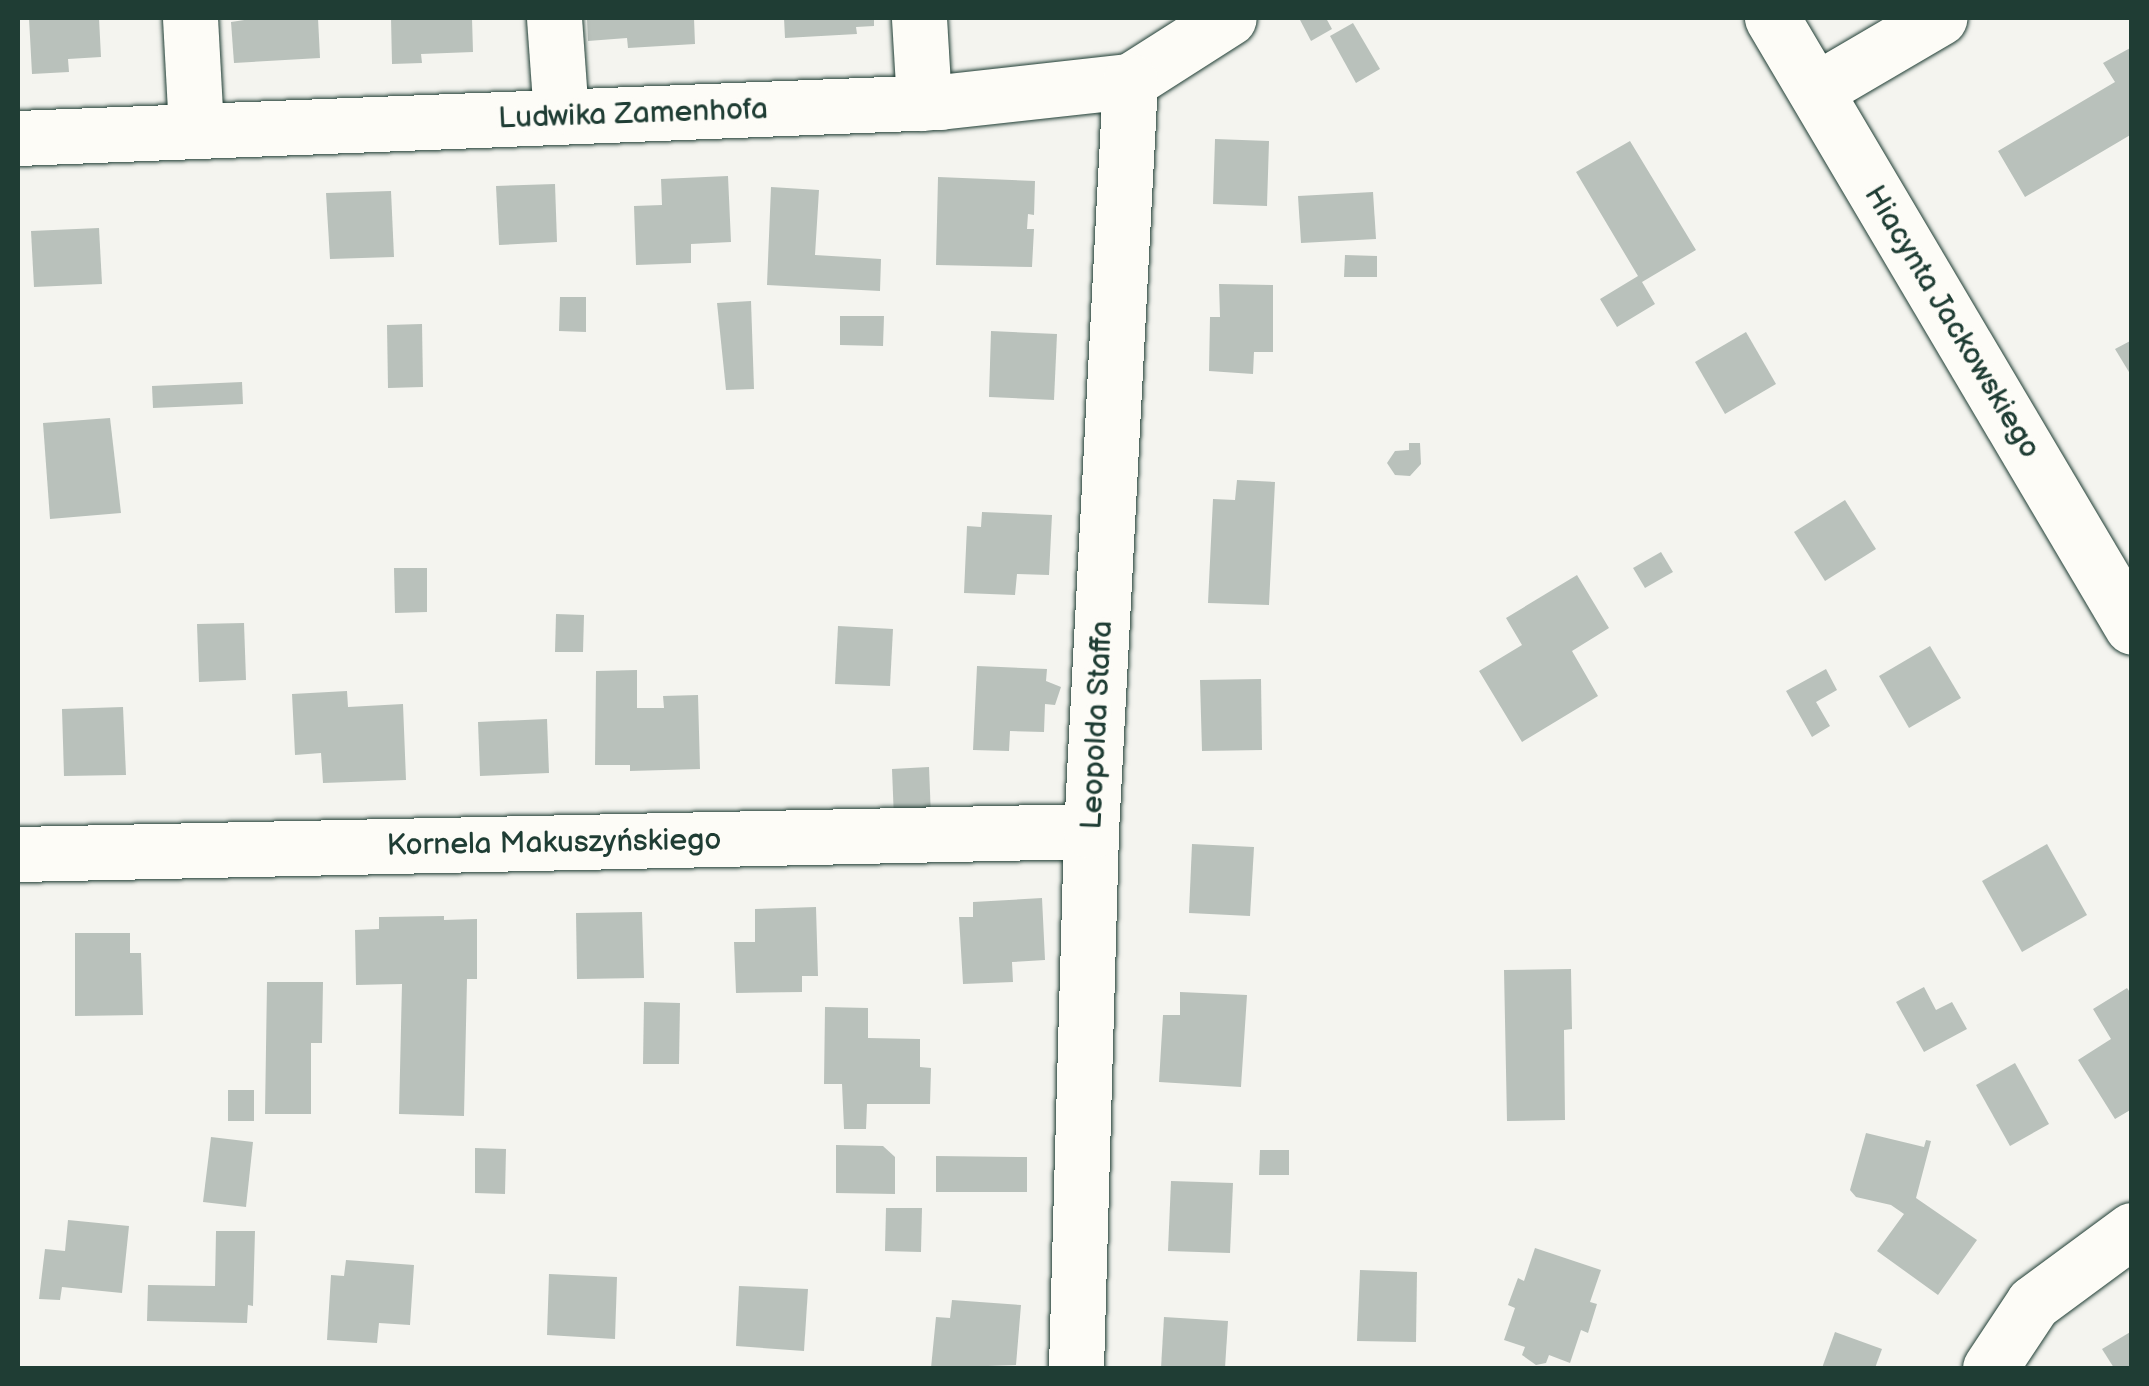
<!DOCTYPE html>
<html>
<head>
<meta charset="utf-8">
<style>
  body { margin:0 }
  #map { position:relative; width:2149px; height:1386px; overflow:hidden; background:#f4f4ef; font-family:"Balsamiq Sans",sans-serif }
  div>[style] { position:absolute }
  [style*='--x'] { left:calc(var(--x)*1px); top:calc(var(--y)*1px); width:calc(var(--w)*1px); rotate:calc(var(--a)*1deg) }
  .building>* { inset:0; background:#b9c1bb }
  .roads { filter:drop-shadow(0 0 2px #1f3d34) drop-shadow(0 0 2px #1f3d34) }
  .minor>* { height:55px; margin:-27.5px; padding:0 27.5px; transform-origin:27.5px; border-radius:27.5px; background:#fdfcf7 }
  span { translate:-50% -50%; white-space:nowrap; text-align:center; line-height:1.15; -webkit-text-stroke:9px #fdfcf7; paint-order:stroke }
  .street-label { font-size:30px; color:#1f3d34 }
  .frame { position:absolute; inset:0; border:20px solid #1f3d34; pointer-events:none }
</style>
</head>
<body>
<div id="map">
  <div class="building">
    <div style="clip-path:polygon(29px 18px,99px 18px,101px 57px,68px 59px,69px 72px,32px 74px)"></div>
    <div style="clip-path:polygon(258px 18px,318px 18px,320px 58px,234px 63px,231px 22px)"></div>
    <div style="clip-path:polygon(391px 18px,472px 18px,473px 52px,421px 54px,422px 63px,392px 64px)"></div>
    <div style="clip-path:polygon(587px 18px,694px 18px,695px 44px,628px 48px,627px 38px,588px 41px)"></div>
    <div style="clip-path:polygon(784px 18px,874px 18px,874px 26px,856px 27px,857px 34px,785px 38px)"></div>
    <div style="clip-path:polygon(1299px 18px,1326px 18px,1332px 29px,1311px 41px)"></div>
    <div style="clip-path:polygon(1353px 23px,1380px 69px,1356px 83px,1330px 36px)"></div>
    <div style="clip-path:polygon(2132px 47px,2132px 134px,2025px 197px,1998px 151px,2115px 82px,2103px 63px)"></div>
    <div style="clip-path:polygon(1215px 139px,1269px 141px,1267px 206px,1213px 204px)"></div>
    <div style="clip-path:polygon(1630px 141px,1696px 250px,1642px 282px,1655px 304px,1617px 327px,1600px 299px,1638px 276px,1576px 172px)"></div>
    <div style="clip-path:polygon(728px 176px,731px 242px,691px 244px,691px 263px,636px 265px,634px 206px,662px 205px,661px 179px)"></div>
    <div style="clip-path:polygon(938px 177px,1035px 181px,1034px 215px,1028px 214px,1027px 229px,1034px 229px,1032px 267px,936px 265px)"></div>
    <div style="clip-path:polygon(555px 184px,557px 242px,499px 245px,496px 186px)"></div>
    <div style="clip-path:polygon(771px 187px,819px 190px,815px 255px,881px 259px,880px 291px,767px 285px)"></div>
    <div style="clip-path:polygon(391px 191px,394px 257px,330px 259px,326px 193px)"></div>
    <div style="clip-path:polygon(1373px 192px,1376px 239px,1301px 243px,1298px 196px)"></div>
    <div style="clip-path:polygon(99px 228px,102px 284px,34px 287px,31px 231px)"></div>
    <div style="clip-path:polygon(1345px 255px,1377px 256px,1377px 277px,1344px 277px)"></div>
    <div style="clip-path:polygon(1219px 284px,1273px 285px,1273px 352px,1254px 352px,1253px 374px,1209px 371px,1210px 317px,1220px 317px)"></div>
    <div style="clip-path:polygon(560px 297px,586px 297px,586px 332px,559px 331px)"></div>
    <div style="clip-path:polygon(751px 301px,754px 389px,726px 390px,717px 303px)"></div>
    <div style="clip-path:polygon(840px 316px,884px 316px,883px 346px,840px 345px)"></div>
    <div style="clip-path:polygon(422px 324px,423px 387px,388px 388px,387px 325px)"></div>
    <div style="clip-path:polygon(991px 331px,1057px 334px,1054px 400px,989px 397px)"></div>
    <div style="clip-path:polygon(1746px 332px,1776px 384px,1725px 414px,1695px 362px)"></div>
    <div style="clip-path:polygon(2132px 340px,2132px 377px,2115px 349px)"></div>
    <div style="clip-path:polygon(242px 382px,243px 404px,153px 408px,152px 386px)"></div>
    <div style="clip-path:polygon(110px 418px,121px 513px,50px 519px,43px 423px)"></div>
    <div style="clip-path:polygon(1409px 443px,1420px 443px,1421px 464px,1410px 476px,1395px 475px,1387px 463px,1395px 451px,1409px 450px)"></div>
    <div style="clip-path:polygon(1237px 480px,1275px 482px,1269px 605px,1208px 603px,1213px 499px,1235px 500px)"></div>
    <div style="clip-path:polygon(1845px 500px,1876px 549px,1825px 581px,1794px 532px)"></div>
    <div style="clip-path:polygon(982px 512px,1052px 515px,1049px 575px,1017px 574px,1015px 595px,964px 593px,967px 526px,981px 527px)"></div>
    <div style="clip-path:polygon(1661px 552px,1673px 572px,1645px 588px,1633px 568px)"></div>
    <div style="clip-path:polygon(394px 568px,427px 568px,427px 612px,395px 613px)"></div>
    <div style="clip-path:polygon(1577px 575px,1609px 628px,1572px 651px,1598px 696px,1522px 742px,1479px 671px,1522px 645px,1506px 618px)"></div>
    <div style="clip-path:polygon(556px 614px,584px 615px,583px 652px,555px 652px)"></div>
    <div style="clip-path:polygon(244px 623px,246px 680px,199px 682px,197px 624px)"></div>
    <div style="clip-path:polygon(838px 626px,893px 629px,890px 686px,835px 684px)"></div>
    <div style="clip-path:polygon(1930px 646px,1961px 698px,1909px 728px,1879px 676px)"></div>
    <div style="clip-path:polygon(977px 666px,1047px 669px,1046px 681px,1061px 687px,1055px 705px,1045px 704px,1044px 732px,1010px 731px,1009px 751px,973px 750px)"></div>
    <div style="clip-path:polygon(1826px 669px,1837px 690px,1816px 702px,1830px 726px,1812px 737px,1786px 691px)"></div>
    <div style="clip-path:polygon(637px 670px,637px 708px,664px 708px,663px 696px,698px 695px,700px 769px,630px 771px,630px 765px,595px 765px,596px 671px)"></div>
    <div style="clip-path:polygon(1261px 679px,1262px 750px,1202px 751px,1200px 680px)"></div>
    <div style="clip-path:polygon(347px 691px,348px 707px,403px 704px,406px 780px,323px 783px,321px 753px,295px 755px,292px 694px)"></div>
    <div style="clip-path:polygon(123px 707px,126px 775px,64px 776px,62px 709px)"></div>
    <div style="clip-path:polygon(547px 719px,549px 773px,480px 776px,478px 722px)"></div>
    <div style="clip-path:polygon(929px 767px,931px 817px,894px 819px,892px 769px)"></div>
    <div style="clip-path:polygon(1192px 844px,1254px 847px,1250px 916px,1189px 913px)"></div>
    <div style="clip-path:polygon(2047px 844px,2087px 915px,2022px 952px,1982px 881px)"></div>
    <div style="clip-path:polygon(1042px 898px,1045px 960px,1012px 962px,1013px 982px,963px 984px,959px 917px,973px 917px,973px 902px)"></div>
    <div style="clip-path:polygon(816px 907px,818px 976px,802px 976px,802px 992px,736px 993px,734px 942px,755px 942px,755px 909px)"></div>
    <div style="clip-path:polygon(642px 912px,644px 978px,577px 979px,576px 913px)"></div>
    <div style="clip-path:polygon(444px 916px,444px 920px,477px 919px,477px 979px,467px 979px,464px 1116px,399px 1114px,402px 984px,356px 985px,355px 930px,379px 929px,379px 917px)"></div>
    <div style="clip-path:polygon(75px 933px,130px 933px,130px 953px,141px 953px,143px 1015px,75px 1016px)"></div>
    <div style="clip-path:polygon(1571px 969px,1572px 1029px,1564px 1030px,1565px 1120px,1507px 1121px,1504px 970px)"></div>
    <div style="clip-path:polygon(267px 982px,323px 982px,322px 1043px,311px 1043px,311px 1114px,265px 1114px)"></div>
    <div style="clip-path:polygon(1924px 987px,1936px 1010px,1952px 1002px,1967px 1029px,1924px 1052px,1896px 1002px)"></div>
    <div style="clip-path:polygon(2127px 988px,2132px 995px,2132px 1109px,2115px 1119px,2078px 1060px,2111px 1039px,2093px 1009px)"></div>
    <div style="clip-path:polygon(1180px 992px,1247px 995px,1241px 1087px,1159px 1082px,1163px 1015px,1180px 1015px)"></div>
    <div style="clip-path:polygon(644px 1002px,680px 1003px,679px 1064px,643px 1064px)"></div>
    <div style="clip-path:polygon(825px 1007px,868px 1008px,868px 1038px,920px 1039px,920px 1067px,931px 1068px,930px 1104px,867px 1104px,866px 1129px,844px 1129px,842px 1084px,824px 1084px)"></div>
    <div style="clip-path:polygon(2015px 1063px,2049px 1124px,2010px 1146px,1976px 1085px)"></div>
    <div style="clip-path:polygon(228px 1090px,254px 1090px,254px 1121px,228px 1121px)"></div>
    <div style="clip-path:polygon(1866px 1133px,1924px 1147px,1926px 1140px,1931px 1141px,1916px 1198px,1977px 1240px,1938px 1295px,1877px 1251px,1904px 1214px,1891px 1205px,1856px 1197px,1850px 1190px)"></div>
    <div style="clip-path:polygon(211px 1137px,253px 1142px,246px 1207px,203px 1202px)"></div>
    <div style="clip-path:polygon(836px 1145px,883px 1146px,895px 1157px,895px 1194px,836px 1193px)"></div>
    <div style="clip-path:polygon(475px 1148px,506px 1149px,505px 1194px,475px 1193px)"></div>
    <div style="clip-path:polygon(1260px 1150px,1289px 1150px,1289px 1175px,1259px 1175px)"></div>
    <div style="clip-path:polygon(936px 1156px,1027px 1157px,1027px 1192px,936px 1192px)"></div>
    <div style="clip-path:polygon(1171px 1181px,1233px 1183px,1230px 1253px,1168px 1251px)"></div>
    <div style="clip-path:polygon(886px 1208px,922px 1208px,921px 1252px,885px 1251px)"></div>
    <div style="clip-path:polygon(68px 1220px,129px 1226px,122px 1293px,62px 1287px,60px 1300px,39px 1299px,45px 1249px,65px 1251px)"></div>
    <div style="clip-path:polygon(216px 1231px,255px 1231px,253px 1306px,248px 1305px,247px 1323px,147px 1321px,148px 1285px,215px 1286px)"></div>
    <div style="clip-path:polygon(1535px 1248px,1601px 1270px,1590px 1302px,1597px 1304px,1588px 1333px,1581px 1330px,1570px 1363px,1549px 1355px,1546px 1363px,1536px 1365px,1522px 1355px,1525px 1347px,1504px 1340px,1515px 1308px,1508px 1305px,1518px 1278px,1524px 1281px)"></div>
    <div style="clip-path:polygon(346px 1260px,414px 1265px,410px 1325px,379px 1323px,377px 1343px,327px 1340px,331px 1275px,344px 1276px)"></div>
    <div style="clip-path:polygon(1360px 1270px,1417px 1272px,1416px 1342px,1357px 1341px)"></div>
    <div style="clip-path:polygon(549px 1274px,617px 1277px,615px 1339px,547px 1335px)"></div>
    <div style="clip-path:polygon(739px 1286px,808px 1289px,804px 1351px,736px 1346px)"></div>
    <div style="clip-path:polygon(952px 1300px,1021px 1305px,1016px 1365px,931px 1368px,936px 1317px,950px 1318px)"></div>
    <div style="clip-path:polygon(1164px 1317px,1228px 1321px,1225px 1368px,1161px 1368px)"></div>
    <div style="clip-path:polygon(2132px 1331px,2132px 1368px,2114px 1368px,2102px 1349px)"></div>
    <div style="clip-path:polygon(1835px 1332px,1882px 1349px,1875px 1368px,1822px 1368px)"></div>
  </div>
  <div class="roads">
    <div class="minor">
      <div style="--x:190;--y:18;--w:112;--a:86.9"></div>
      <div style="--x:554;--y:18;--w:98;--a:85.9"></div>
      <div style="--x:919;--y:18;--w:85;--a:86.6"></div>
      <div style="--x:1772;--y:18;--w:707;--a:59.41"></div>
      <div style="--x:1816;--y:90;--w:143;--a:-30.3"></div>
      <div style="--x:18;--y:138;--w:922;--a:-2.24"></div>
      <div style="--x:939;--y:102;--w:192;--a:-6.3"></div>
      <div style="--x:1130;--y:81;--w:117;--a:-32.5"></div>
      <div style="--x:18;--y:854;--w:1073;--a:-1.23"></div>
      <div style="--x:1076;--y:1368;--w:537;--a:-88.4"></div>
      <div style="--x:1091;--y:831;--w:751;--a:-87.02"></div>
      <div style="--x:1990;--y:1368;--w:78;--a:-56.5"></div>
      <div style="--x:2033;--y:1303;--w:123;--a:-36.4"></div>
    </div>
  </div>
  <div class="street-label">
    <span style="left:633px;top:114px;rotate:-2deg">Ludwika Zamenhofa</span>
    <span style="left:1952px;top:322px;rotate:59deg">Hiacynta Jackowskiego</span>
    <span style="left:1097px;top:725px;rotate:-87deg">Leopolda Staffa</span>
    <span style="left:554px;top:843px;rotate:-1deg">Kornela Makuszyńskiego</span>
  </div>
  <div class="frame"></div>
</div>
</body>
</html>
